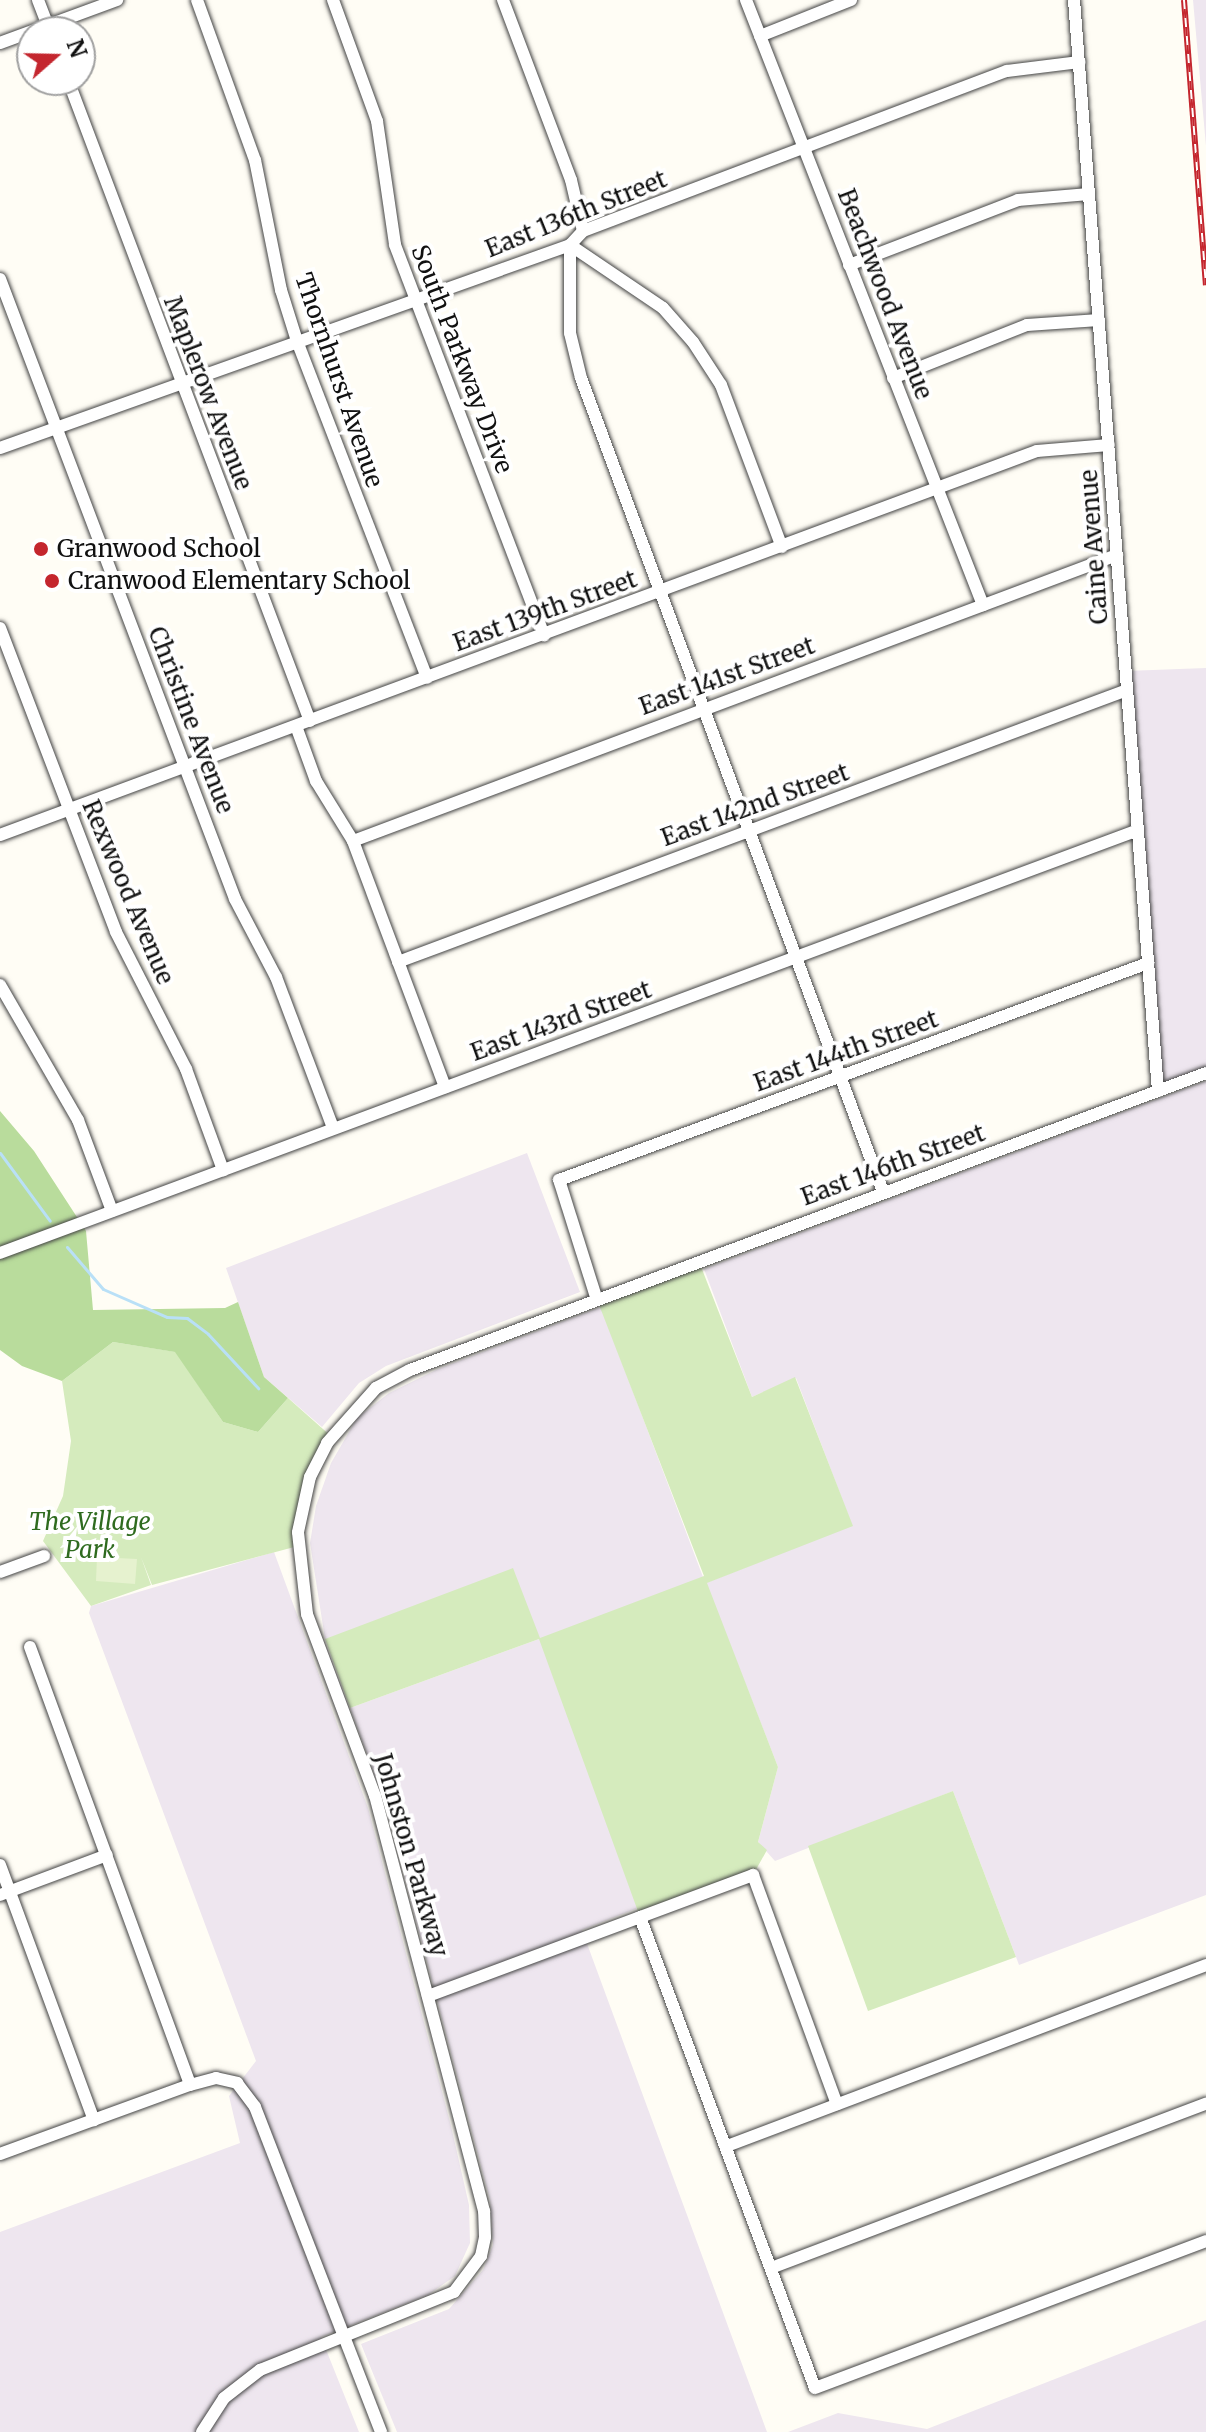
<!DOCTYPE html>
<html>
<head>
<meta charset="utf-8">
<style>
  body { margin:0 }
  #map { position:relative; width:1206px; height:2432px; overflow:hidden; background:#fffdf5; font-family:Merriweather,serif }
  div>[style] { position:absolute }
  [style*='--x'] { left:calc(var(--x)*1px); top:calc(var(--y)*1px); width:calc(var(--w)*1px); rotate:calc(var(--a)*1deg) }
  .industrial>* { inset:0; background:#eee6ef }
  .green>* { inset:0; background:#d5ebbd }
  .forest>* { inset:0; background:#b9dc9c }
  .pitch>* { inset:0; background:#e6f2cf }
  .stream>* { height:3px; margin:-1.5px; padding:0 1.5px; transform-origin:1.5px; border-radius:1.5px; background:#b9e0f7 }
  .roads { filter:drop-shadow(0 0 2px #444) drop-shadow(0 0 2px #444) }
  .minor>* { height:12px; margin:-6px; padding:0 6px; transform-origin:6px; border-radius:6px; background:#fff }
  .rail>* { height:6px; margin-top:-3px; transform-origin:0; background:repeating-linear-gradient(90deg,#fff 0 9px,#c4262e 0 18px); box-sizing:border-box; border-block:2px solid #c4262e }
  .dots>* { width:22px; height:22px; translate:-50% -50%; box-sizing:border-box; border:4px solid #fff; border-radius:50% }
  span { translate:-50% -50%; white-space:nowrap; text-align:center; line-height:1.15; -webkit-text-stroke:8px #fff; paint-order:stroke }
  .street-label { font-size:24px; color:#111 }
  .poi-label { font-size:24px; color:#111 }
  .left { translate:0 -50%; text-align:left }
  .park-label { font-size:24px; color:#2f6b1f; font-style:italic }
  .north { position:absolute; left:16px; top:16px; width:80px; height:80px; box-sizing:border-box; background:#fff; border:2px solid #a0a0a0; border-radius:50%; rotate:70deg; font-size:22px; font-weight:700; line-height:32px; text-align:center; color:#111 }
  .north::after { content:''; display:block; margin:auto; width:28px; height:36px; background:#c4262e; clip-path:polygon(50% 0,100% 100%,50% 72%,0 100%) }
</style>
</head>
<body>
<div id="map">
  <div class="industrial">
    <div style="clip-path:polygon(1193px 0,1206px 0,1206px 146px)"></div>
    <div style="clip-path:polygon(1206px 668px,1206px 1073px,1158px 1091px,1126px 671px)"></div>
    <div style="clip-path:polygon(1206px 1081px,1206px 1895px,1019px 1965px,953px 1791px,775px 1861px,758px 1842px,778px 1767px,706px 1583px,852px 1525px,796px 1378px,752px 1397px,704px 1269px)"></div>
    <div style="clip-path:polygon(527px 1153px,580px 1292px,386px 1366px,359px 1383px,322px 1427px,264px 1377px,226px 1268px)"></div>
    <div style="clip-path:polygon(601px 1307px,703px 1577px,638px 1908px,582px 1930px,767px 2432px,397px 2432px,361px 2344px,449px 2309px,483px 2270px,493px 2245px,490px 2200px,385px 1803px,350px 1708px,539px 1639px,325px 1639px,310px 1543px,316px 1506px,331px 1463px,357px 1418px,389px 1393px,438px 1369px)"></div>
    <div style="clip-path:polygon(274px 1552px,368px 1808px,451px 2126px,469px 2205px,470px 2243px,455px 2276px,428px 2295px,321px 2337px,359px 2432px,0 2432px,0 2232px,240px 2143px,229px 2096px,256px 2061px,89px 1613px,91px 1606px)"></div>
    <div style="clip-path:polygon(1206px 2320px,1206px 2432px,788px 2432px,838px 2413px,927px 2429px)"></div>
  </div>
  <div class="green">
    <div style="clip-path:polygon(698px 1259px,752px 1397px,795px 1377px,853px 1526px,707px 1583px,778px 1767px,758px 1842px,767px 1850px,753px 1875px,640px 1917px,539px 1639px,350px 1708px,325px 1639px,513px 1568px,540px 1638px,704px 1576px,596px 1297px)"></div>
    <div style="clip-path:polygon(113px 1342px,176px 1352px,223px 1422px,258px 1432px,288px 1398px,332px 1437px,310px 1477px,298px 1546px,152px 1585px,141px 1557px,151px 1585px,91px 1606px,43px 1541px,63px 1496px,71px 1441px,62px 1381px)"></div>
    <div style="clip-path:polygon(953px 1791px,1016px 1957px,868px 2011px,808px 1846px)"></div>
  </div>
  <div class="forest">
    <div style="clip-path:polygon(0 1111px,34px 1151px,86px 1231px,93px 1310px,225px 1308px,238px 1302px,264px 1377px,288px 1398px,258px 1432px,223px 1422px,175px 1352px,113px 1342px,62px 1381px,22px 1366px,0 1350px)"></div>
  </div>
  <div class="pitch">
    <div style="clip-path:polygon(97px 1557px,137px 1559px,135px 1584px,96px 1581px)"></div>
  </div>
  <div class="stream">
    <div style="--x:0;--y:1153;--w:84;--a:53.7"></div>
    <div style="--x:67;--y:1247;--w:55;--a:49.4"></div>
    <div style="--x:103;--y:1289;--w:70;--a:23.6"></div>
    <div style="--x:167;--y:1317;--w:20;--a:3"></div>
    <div style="--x:187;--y:1318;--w:26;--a:37"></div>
    <div style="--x:208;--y:1334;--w:74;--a:47.2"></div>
  </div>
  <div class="roads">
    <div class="minor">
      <div style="--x:38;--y:0;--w:33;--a:69"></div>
      <div style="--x:197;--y:0;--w:170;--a:70.1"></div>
      <div style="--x:255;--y:160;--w:133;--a:78.7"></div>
      <div style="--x:281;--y:290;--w:53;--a:72.6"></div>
      <div style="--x:297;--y:341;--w:361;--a:68.9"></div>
      <div style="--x:333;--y:0;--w:129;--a:70"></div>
      <div style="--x:377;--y:121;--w:125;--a:81.7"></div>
      <div style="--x:395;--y:245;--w:418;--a:69.1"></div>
      <div style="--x:503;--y:0;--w:192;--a:69.3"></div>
      <div style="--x:571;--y:180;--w:52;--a:76.8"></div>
      <div style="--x:746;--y:0;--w:650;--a:68.61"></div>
      <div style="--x:1074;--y:0;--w:1094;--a:85.6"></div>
      <div style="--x:760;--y:36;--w:98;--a:-21.6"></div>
      <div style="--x:0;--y:43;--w:125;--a:-20.2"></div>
      <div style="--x:68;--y:80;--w:685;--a:69.32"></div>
      <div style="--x:570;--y:245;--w:88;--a:90"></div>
      <div style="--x:570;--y:333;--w:46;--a:76.3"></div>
      <div style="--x:581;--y:378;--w:868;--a:69.64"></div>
      <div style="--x:570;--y:245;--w:112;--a:34.1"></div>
      <div style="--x:663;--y:308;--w:45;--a:48.6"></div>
      <div style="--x:693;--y:342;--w:51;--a:56.9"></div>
      <div style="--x:721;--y:385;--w:173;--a:69.4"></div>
      <div style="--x:849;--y:265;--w:181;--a:-21"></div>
      <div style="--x:1018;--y:200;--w:71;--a:-4.8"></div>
      <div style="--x:0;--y:279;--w:663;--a:69.24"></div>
      <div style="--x:235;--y:899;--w:88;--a:62.3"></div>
      <div style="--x:276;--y:977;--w:161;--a:69.3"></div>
      <div style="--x:893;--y:378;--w:144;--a:-21.6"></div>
      <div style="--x:1027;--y:325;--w:72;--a:-4"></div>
      <div style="--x:0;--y:448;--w:605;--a:-19.6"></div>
      <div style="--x:570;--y:245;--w:19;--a:-47"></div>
      <div style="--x:583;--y:231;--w:453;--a:-20.7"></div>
      <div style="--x:1007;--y:71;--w:73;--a:-7.1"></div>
      <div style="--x:0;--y:628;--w:325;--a:69.1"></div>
      <div style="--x:116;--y:932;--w:154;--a:62.9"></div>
      <div style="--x:186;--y:1069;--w:108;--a:69.9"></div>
      <div style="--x:296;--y:726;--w:59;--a:70"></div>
      <div style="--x:316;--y:781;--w:70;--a:58.3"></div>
      <div style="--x:353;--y:841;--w:263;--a:69.5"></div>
      <div style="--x:0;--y:835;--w:1106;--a:-20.32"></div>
      <div style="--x:1037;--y:451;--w:72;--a:-4.8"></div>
      <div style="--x:353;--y:841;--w:816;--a:-20.52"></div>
      <div style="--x:398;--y:962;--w:778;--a:-20.46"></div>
      <div style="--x:0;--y:985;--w:156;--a:60"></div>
      <div style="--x:78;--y:1120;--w:97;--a:69.5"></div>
      <div style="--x:0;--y:1253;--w:1214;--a:-20.39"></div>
      <div style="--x:596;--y:1297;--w:123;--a:-107.5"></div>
      <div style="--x:559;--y:1180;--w:628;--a:-20.22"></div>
      <div style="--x:0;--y:1572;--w:47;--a:-20"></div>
      <div style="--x:30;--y:1647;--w:466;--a:69.9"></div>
      <div style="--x:0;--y:1865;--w:272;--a:69.8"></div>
      <div style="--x:0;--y:1895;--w:114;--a:-20.5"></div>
      <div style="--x:640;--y:1917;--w:502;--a:69.62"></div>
      <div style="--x:815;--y:2388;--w:418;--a:-20.6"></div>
      <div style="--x:428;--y:1996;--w:347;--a:-20.4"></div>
      <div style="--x:753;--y:1875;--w:244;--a:69.9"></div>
      <div style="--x:727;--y:2146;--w:512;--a:-20.7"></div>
      <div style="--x:0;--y:2154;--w:202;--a:-20"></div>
      <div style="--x:190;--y:2085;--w:27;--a:-15"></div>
      <div style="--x:216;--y:2078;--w:22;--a:13"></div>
      <div style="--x:237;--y:2083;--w:30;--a:53"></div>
      <div style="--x:255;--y:2107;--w:349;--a:68.8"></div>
      <div style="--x:771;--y:2268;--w:465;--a:-20.7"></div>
      <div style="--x:202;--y:2432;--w:40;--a:-57.1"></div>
      <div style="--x:224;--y:2398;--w:46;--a:-37.9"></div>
      <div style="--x:260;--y:2370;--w:209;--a:-21.9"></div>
      <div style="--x:454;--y:2292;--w:45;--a:-53.1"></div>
      <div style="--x:481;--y:2256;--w:19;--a:-78"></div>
      <div style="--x:485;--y:2237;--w:26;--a:-92"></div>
      <div style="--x:484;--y:2211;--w:429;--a:-104.7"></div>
      <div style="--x:375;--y:1796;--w:194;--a:-110.5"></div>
      <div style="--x:307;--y:1614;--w:82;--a:-96.3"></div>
      <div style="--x:298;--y:1532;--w:56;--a:-77.7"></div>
      <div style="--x:310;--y:1477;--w:38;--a:-63"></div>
      <div style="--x:327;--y:1443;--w:74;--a:-48.3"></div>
      <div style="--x:376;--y:1388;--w:38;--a:-28"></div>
      <div style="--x:410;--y:1370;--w:850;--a:-20.46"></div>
    </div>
  </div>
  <div class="rail">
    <div style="--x:1184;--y:0;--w:286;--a:85.6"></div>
  </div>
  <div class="dots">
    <div style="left:41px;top:549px;background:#c4262e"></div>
    <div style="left:52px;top:581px;background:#c4262e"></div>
  </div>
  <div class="street-label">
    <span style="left:576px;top:214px;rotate:-22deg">East 136th Street</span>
    <span style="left:885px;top:294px;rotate:69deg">Beachwood Avenue</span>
    <span style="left:462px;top:359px;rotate:69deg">South Parkway Drive</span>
    <span style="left:339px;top:380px;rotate:71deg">Thornhurst Avenue</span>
    <span style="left:208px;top:393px;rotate:69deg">Maplerow Avenue</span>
    <span style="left:1094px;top:547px;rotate:-94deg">Caine Avenue</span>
    <span style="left:545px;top:611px;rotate:-20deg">East 139th Street</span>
    <span style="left:727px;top:676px;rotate:-20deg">East 141st Street</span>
    <span style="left:191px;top:720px;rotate:69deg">Christine Avenue</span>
    <span style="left:755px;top:805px;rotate:-20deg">East 142nd Street</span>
    <span style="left:128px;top:892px;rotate:67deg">Rexwood Avenue</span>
    <span style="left:561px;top:1021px;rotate:-20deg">East 143rd Street</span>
    <span style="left:846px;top:1051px;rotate:-20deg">East 144th Street</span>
    <span style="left:893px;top:1165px;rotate:-20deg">East 146th Street</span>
    <span style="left:411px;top:1855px;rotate:74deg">Johnston Parkway</span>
  </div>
  <div class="poi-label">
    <span class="left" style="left:57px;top:549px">Granwood School</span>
    <span class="left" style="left:68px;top:581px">Cranwood Elementary School</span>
  </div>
  <div class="park-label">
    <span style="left:90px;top:1536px">The Village<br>Park</span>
  </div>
  <div class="north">N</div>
</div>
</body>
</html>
